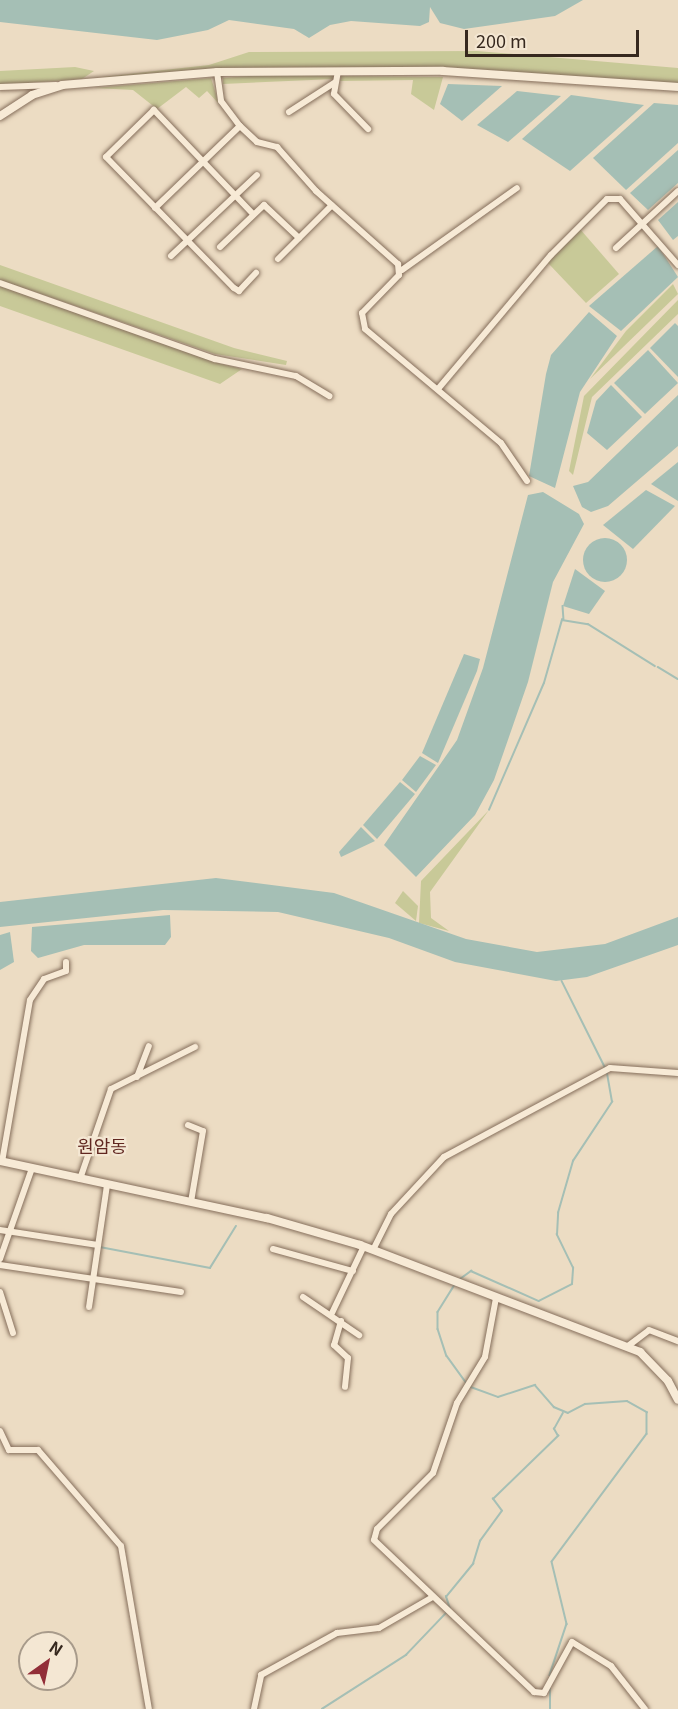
<!DOCTYPE html>
<html>
<head>
<meta charset="utf-8">
<style>
  body { margin:0 }
  #map { position:relative; width:678px; height:1709px; overflow:hidden; background:#ecdcc3; font-family:Georgia,"Noto Sans KR",serif }
  div>[style] { position:absolute }
  [style*='--x'] { left:calc(var(--x)*1px); top:calc(var(--y)*1px); width:calc(var(--w)*1px); rotate:calc(var(--a)*1deg) }
  .green>* { inset:0; background:#c8c998 }
  .water>* { inset:0; background:#a5bfb5 }
  .round { border-radius:50% }
  .stream>* { height:1.5px; margin:-0.75px; padding:0 0.75px; transform-origin:0.75px; border-radius:0.75px; background:#a5bfb5 }
  .roads { filter:drop-shadow(0 0 2px #856e5b) drop-shadow(0 0 2px #856e5b) }
  .street>* { height:6px; margin:-3px; padding:0 3px; transform-origin:3px; border-radius:3px; background:#f7ead6 }
  .secondary>* { height:8px; margin:-4px; padding:0 4px; transform-origin:4px; border-radius:4px; background:#f7ead6 }
  span { translate:-50% -50%; white-space:nowrap; text-align:center; line-height:1.15; -webkit-text-stroke:4.5px #f4e7d3; paint-order:stroke }
  .quarter-label { font-size:18px; color:#612720 }
  .north { position:absolute; left:18px; top:1631px; width:60px; height:60px; box-sizing:border-box; background:#f4e7d3; border:2px solid #a89b8b; border-radius:50%; rotate:33deg; font-size:16px; font-weight:700; line-height:24px; text-align:center; color:#36281e }
  .north::after { content:''; display:block; margin:auto; width:21px; height:27px; background:#922e38; clip-path:polygon(50% 0,100% 100%,50% 72%,0 100%) }
  .scale { position:absolute; left:465px; top:30px; width:174px; height:27px; box-sizing:border-box; border:3px solid #36281e; border-top:0; padding-left:8px; font-size:18px; line-height:21px; white-space:nowrap; color:#36281e; -webkit-text-stroke:4px #f4e7d3; paint-order:stroke }
</style>
</head>
<body>
<div id="map">
  <div class="green">
    <div style="clip-path:polygon(477px 51px,678px 68px,678px 83px,442px 69px,218px 70px,92px 78px,209px 65px,249px 52px)"></div>
    <div style="clip-path:polygon(75px 67px,94px 71px,82px 79px,0 85px,0 71px)"></div>
    <div style="clip-path:polygon(275px 74px,333px 75px,334px 79px,223px 84px,223px 78px)"></div>
    <div style="clip-path:polygon(341px 76px,443px 77px,434px 110px,411px 94px,413px 80px,340px 81px)"></div>
    <div style="clip-path:polygon(211px 78px,219px 104px,207px 91px,199px 98px,186px 87px,157px 109px,133px 90px,94px 88px)"></div>
    <div style="clip-path:polygon(580px 229px,619px 274px,586px 303px,548px 263px)"></div>
    <div style="clip-path:polygon(0 265px,234px 348px,287px 361px,286px 365px,215px 354px,15px 285px,0 280px)"></div>
    <div style="clip-path:polygon(673px 284px,678px 294px,590px 379px,626px 331px)"></div>
    <div style="clip-path:polygon(0 286px,218px 363px,242px 369px,220px 384px,0 306px)"></div>
    <div style="clip-path:polygon(678px 300px,678px 314px,592px 397px,573px 475px,569px 471px,584px 396px)"></div>
    <div style="clip-path:polygon(489px 810px,430px 892px,431px 918px,449px 931px,419px 923px,421px 881px)"></div>
    <div style="clip-path:polygon(403px 891px,418px 906px,416px 921px,395px 903px)"></div>
  </div>
  <div class="water">
    <div style="clip-path:polygon(0 0,583px 0,555px 16px,464px 29px,440px 23px,430px 7px,429px 22px,420px 26px,351px 21px,330px 25px,309px 38px,294px 29px,229px 20px,208px 30px,157px 40px,0 22px)"></div>
    <div style="clip-path:polygon(448px 84px,502px 86px,462px 121px,440px 104px)"></div>
    <div style="clip-path:polygon(517px 91px,561px 96px,508px 142px,477px 125px)"></div>
    <div style="clip-path:polygon(571px 95px,644px 105px,570px 171px,522px 139px)"></div>
    <div style="clip-path:polygon(654px 103px,678px 105px,678px 143px,626px 190px,593px 158px)"></div>
    <div style="clip-path:polygon(678px 150px,678px 183px,648px 210px,630px 193px)"></div>
    <div style="clip-path:polygon(678px 202px,678px 236px,673px 240px,658px 220px)"></div>
    <div style="clip-path:polygon(658px 246px,678px 277px,621px 331px,589px 306px)"></div>
    <div style="clip-path:polygon(589px 312px,617px 336px,580px 392px,555px 488px,529px 476px,546px 374px,551px 355px)"></div>
    <div style="clip-path:polygon(675px 323px,678px 326px,678px 377px,650px 348px)"></div>
    <div style="clip-path:polygon(648px 350px,678px 383px,645px 414px,614px 383px)"></div>
    <div style="clip-path:polygon(611px 385px,642px 417px,607px 450px,587px 433px,596px 401px)"></div>
    <div style="clip-path:polygon(678px 395px,678px 446px,608px 506px,591px 512px,582px 507px,573px 486px,588px 482px)"></div>
    <div style="clip-path:polygon(678px 462px,678px 501px,651px 484px)"></div>
    <div style="clip-path:polygon(646px 490px,675px 506px,633px 549px,603px 525px)"></div>
    <div style="clip-path:polygon(543px 492px,579px 514px,584px 524px,553px 582px,528px 682px,494px 780px,475px 815px,416px 877px,384px 845px,457px 740px,483px 668px,528px 495px)"></div>
    <div class="round" style="left:583px;top:538px;width:44px;height:44px"></div>
    <div style="clip-path:polygon(575px 569px,605px 591px,589px 614px,563px 606px)"></div>
    <div style="clip-path:polygon(464px 654px,480px 659px,477px 671px,438px 763px,422px 753px)"></div>
    <div style="clip-path:polygon(420px 756px,436px 765px,416px 792px,402px 780px)"></div>
    <div style="clip-path:polygon(400px 782px,415px 794px,377px 839px,363px 825px)"></div>
    <div style="clip-path:polygon(361px 827px,375px 841px,341px 857px,339px 852px)"></div>
    <div style="clip-path:polygon(216px 878px,334px 893px,466px 939px,537px 952px,605px 944px,678px 917px,678px 945px,587px 977px,556px 981px,455px 962px,389px 938px,278px 912px,163px 910px,0 927px,0 902px)"></div>
    <div style="clip-path:polygon(170px 915px,171px 937px,165px 945px,84px 945px,38px 958px,31px 951px,32px 927px)"></div>
    <div style="clip-path:polygon(10px 932px,14px 962px,0 970px,0 935px)"></div>
  </div>
  <div class="stream">
    <div style="--x:563;--y:606;--w:13;--a:86"></div>
    <div style="--x:658;--y:667;--w:23;--a:31"></div>
    <div style="--x:489;--y:810;--w:138;--a:-66.6"></div>
    <div style="--x:544;--y:683;--w:66;--a:-74.1"></div>
    <div style="--x:562;--y:620;--w:26;--a:9"></div>
    <div style="--x:588;--y:624;--w:79;--a:32.1"></div>
    <div style="--x:562;--y:981;--w:98;--a:63.4"></div>
    <div style="--x:100;--y:1247;--w:112;--a:10.8"></div>
    <div style="--x:210;--y:1268;--w:49;--a:-58.2"></div>
    <div style="--x:460;--y:1279;--w:14;--a:-36"></div>
    <div style="--x:471;--y:1271;--w:74;--a:23.8"></div>
    <div style="--x:539;--y:1301;--w:37;--a:-27"></div>
    <div style="--x:572;--y:1284;--w:16;--a:-86"></div>
    <div style="--x:573;--y:1268;--w:37;--a:-116"></div>
    <div style="--x:557;--y:1235;--w:22;--a:-87"></div>
    <div style="--x:558;--y:1213;--w:54;--a:-73.9"></div>
    <div style="--x:573;--y:1161;--w:71;--a:-56.5"></div>
    <div style="--x:612;--y:1102;--w:29;--a:-100"></div>
    <div style="--x:455;--y:1285;--w:32;--a:122"></div>
    <div style="--x:438;--y:1312;--w:17;--a:90"></div>
    <div style="--x:438;--y:1329;--w:28;--a:72"></div>
    <div style="--x:447;--y:1356;--w:34;--a:54"></div>
    <div style="--x:471;--y:1387;--w:29;--a:20"></div>
    <div style="--x:498;--y:1397;--w:39;--a:-18"></div>
    <div style="--x:535;--y:1385;--w:29;--a:49"></div>
    <div style="--x:554;--y:1407;--w:15;--a:23"></div>
    <div style="--x:568;--y:1413;--w:19;--a:-28"></div>
    <div style="--x:585;--y:1404;--w:42;--a:-4.1"></div>
    <div style="--x:627;--y:1401;--w:23;--a:29"></div>
    <div style="--x:647;--y:1412;--w:22;--a:90"></div>
    <div style="--x:647;--y:1434;--w:159;--a:126.6"></div>
    <div style="--x:552;--y:1562;--w:64;--a:76.4"></div>
    <div style="--x:567;--y:1624;--w:54;--a:108.4"></div>
    <div style="--x:450;--y:1609;--w:13;--a:-108"></div>
    <div style="--x:446;--y:1597;--w:43;--a:-50.7"></div>
    <div style="--x:473;--y:1564;--w:24;--a:-73"></div>
    <div style="--x:480;--y:1541;--w:37;--a:-54"></div>
    <div style="--x:502;--y:1511;--w:15;--a:-127"></div>
    <div style="--x:493;--y:1499;--w:91;--a:-44.1"></div>
    <div style="--x:558;--y:1436;--w:8;--a:-120"></div>
    <div style="--x:554;--y:1429;--w:18;--a:-61"></div>
    <div style="--x:322;--y:1709;--w:100;--a:-32.7"></div>
    <div style="--x:406;--y:1655;--w:59;--a:-46.4"></div>
    <div style="--x:550;--y:1709;--w:20;--a:-90"></div>
  </div>
  <div class="roads">
    <div class="street">
      <div style="--x:338;--y:71;--w:23;--a:100"></div>
      <div style="--x:334;--y:94;--w:49;--a:45.8"></div>
      <div style="--x:217;--y:72;--w:29;--a:82"></div>
      <div style="--x:221;--y:101;--w:31;--a:53"></div>
      <div style="--x:240;--y:126;--w:23;--a:43"></div>
      <div style="--x:257;--y:142;--w:21;--a:14"></div>
      <div style="--x:277;--y:147;--w:59;--a:48.4"></div>
      <div style="--x:316;--y:191;--w:110;--a:41.7"></div>
      <div style="--x:398;--y:264;--w:11;--a:85"></div>
      <div style="--x:399;--y:275;--w:53;--a:134.2"></div>
      <div style="--x:362;--y:313;--w:16;--a:79"></div>
      <div style="--x:365;--y:329;--w:177;--a:40"></div>
      <div style="--x:501;--y:443;--w:46;--a:55.6"></div>
      <div style="--x:0;--y:87;--w:56;--a:-2"></div>
      <div style="--x:289;--y:112;--w:54;--a:-32.8"></div>
      <div style="--x:155;--y:208;--w:118;--a:-44"></div>
      <div style="--x:253;--y:214;--w:144;--a:-133.6"></div>
      <div style="--x:154;--y:110;--w:67;--a:135.6"></div>
      <div style="--x:106;--y:157;--w:183;--a:45.7"></div>
      <div style="--x:234;--y:288;--w:6;--a:31"></div>
      <div style="--x:239;--y:291;--w:25;--a:-47"></div>
      <div style="--x:220;--y:247;--w:61;--a:-43.7"></div>
      <div style="--x:264;--y:205;--w:48;--a:43.3"></div>
      <div style="--x:616;--y:248;--w:84;--a:-42.6"></div>
      <div style="--x:171;--y:256;--w:118;--a:-43.3"></div>
      <div style="--x:278;--y:259;--w:76;--a:-45"></div>
      <div style="--x:402;--y:270;--w:141;--a:-35.5"></div>
      <div style="--x:0;--y:283;--w:228;--a:19.5"></div>
      <div style="--x:215;--y:359;--w:83;--a:11.9"></div>
      <div style="--x:296;--y:376;--w:39;--a:31"></div>
      <div style="--x:438;--y:389;--w:175;--a:-49.9"></div>
      <div style="--x:551;--y:255;--w:79;--a:-45"></div>
      <div style="--x:607;--y:199;--w:13;--a:0"></div>
      <div style="--x:620;--y:199;--w:88;--a:48.7"></div>
      <div style="--x:137;--y:1077;--w:33;--a:-69"></div>
      <div style="--x:188;--y:1125;--w:16;--a:22"></div>
      <div style="--x:203;--y:1131;--w:72;--a:99.6"></div>
      <div style="--x:2;--y:1162;--w:164;--a:-80.2"></div>
      <div style="--x:30;--y:1000;--w:25;--a:-56"></div>
      <div style="--x:44;--y:979;--w:23;--a:-20"></div>
      <div style="--x:66;--y:971;--w:9;--a:-90"></div>
      <div style="--x:80;--y:1179;--w:95;--a:-71"></div>
      <div style="--x:111;--y:1089;--w:94;--a:-26.6"></div>
      <div style="--x:0;--y:1230;--w:99;--a:8.7"></div>
      <div style="--x:273;--y:1249;--w:83;--a:15.4"></div>
      <div style="--x:373;--y:1250;--w:40;--a:-63.4"></div>
      <div style="--x:391;--y:1214;--w:78;--a:-47.1"></div>
      <div style="--x:444;--y:1157;--w:188;--a:-28.2"></div>
      <div style="--x:610;--y:1068;--w:68;--a:4.2"></div>
      <div style="--x:0;--y:1259;--w:96;--a:-70.6"></div>
      <div style="--x:0;--y:1265;--w:183;--a:8.5"></div>
      <div style="--x:0;--y:1292;--w:43;--a:72.4"></div>
      <div style="--x:303;--y:1297;--w:68;--a:34.2"></div>
      <div style="--x:496;--y:1298;--w:60;--a:100.6"></div>
      <div style="--x:485;--y:1357;--w:54;--a:121.3"></div>
      <div style="--x:457;--y:1403;--w:74;--a:108.9"></div>
      <div style="--x:433;--y:1473;--w:79;--a:135"></div>
      <div style="--x:377;--y:1529;--w:11;--a:105"></div>
      <div style="--x:374;--y:1540;--w:221;--a:43.5"></div>
      <div style="--x:534;--y:1692;--w:10;--a:6"></div>
      <div style="--x:544;--y:1693;--w:58;--a:-61.2"></div>
      <div style="--x:572;--y:1642;--w:46;--a:31.6"></div>
      <div style="--x:611;--y:1666;--w:55;--a:51.7"></div>
      <div style="--x:89;--y:1307;--w:123;--a:-81.6"></div>
      <div style="--x:332;--y:1313;--w:74;--a:-64.5"></div>
      <div style="--x:341;--y:1321;--w:25;--a:106"></div>
      <div style="--x:334;--y:1345;--w:19;--a:43"></div>
      <div style="--x:348;--y:1358;--w:29;--a:96"></div>
      <div style="--x:628;--y:1346;--w:26;--a:-37"></div>
      <div style="--x:649;--y:1330;--w:31;--a:21"></div>
      <div style="--x:0;--y:1431;--w:21;--a:65"></div>
      <div style="--x:9;--y:1450;--w:29;--a:0"></div>
      <div style="--x:38;--y:1450;--w:127;--a:49.2"></div>
      <div style="--x:121;--y:1546;--w:165;--a:80.3"></div>
      <div style="--x:254;--y:1709;--w:35;--a:-78"></div>
      <div style="--x:261;--y:1675;--w:87;--a:-28.9"></div>
      <div style="--x:337;--y:1633;--w:42;--a:-6.8"></div>
      <div style="--x:379;--y:1628;--w:60;--a:-30"></div>
    </div>
    <div class="secondary">
      <div style="--x:0;--y:116;--w:38;--a:-33"></div>
      <div style="--x:32;--y:95;--w:32;--a:-18"></div>
      <div style="--x:62;--y:85;--w:156;--a:-4.8"></div>
      <div style="--x:217;--y:72;--w:226;--a:-0.3"></div>
      <div style="--x:443;--y:71;--w:236;--a:3.9"></div>
      <div style="--x:0;--y:1161;--w:273;--a:12.1"></div>
      <div style="--x:267;--y:1218;--w:97;--a:16.2"></div>
      <div style="--x:360;--y:1245;--w:300;--a:20.9"></div>
      <div style="--x:640;--y:1352;--w:40;--a:46"></div>
      <div style="--x:668;--y:1381;--w:21;--a:62"></div>
    </div>
  </div>
  <div class="quarter-label">
    <span style="left:102px;top:1145px">원암동</span>
  </div>
  <div class="north">N</div>
  <div class="scale">200 m</div>
</div>
</body>
</html>
